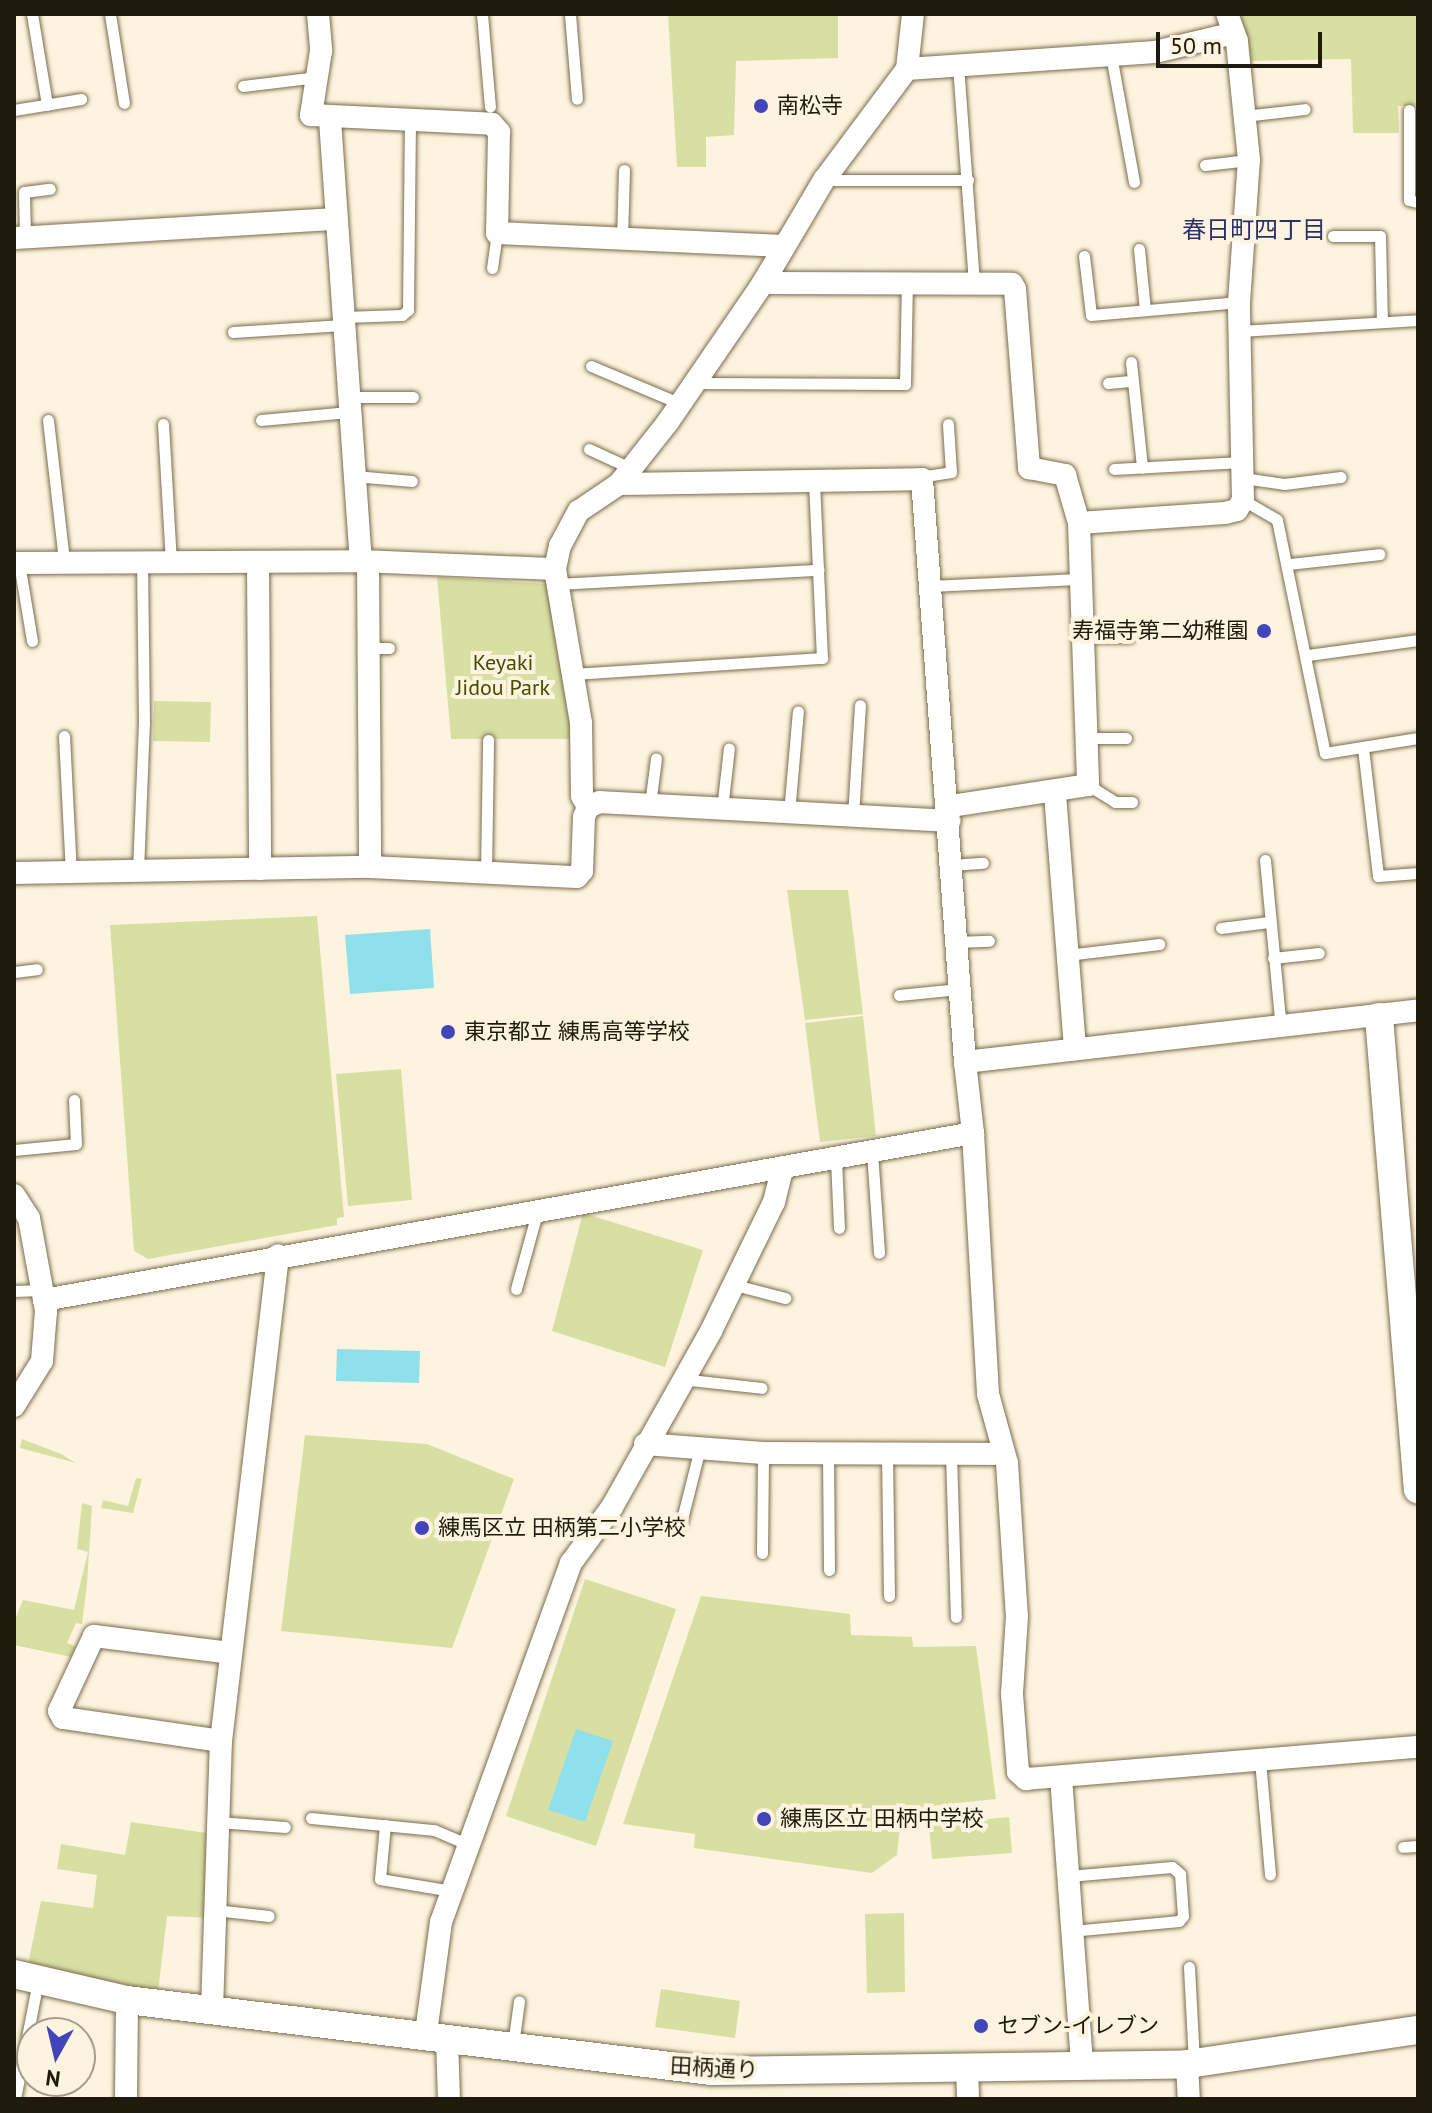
<!DOCTYPE html>
<html>
<head>
<meta charset="utf-8">
<style>
  body { margin:0 }
  #map { position:relative; width:1432px; height:2113px; overflow:hidden; background:#fdf4df; font-family:"PT Sans","Noto Sans JP",sans-serif }
  div>[style] { position:absolute }
  [style*='--x'] { left:calc(var(--x)*1px); top:calc(var(--y)*1px); width:calc(var(--w)*1px); rotate:calc(var(--a)*1deg) }
  .green>* { inset:0; background:#d8dfa3 }
  .water>* { inset:0; background:#8fe0eb }
  .roads { filter:drop-shadow(0 0 2px #7a6c4c) drop-shadow(0 0 2px #7a6c4c) }
  .service>* { height:11px; margin:-5.5px; padding:0 5.5px; transform-origin:5.5px; border-radius:5.5px; background:#fff }
  .minor>* { height:22px; margin:-11px; padding:0 11px; transform-origin:11px; border-radius:11px; background:#fff }
  .tertiary>* { height:28px; margin:-14px; padding:0 14px; transform-origin:14px; border-radius:14px; background:#fff }
  .dots>* { width:22px; height:22px; translate:-50% -50%; box-sizing:border-box; border:4px solid #fdf4df; border-radius:50% }
  span { translate:-50% -50%; white-space:nowrap; text-align:center; line-height:1.15; -webkit-text-stroke:8px #fdf4df; paint-order:stroke }
  .poi-label { font-size:22px; color:#201a0d }
  .left { translate:0 -50%; text-align:left }
  .right { translate:-100% -50%; text-align:right }
  .park-label { font-size:22px; color:#474b01 }
  .street-label { font-size:22px; color:#201a0d }
  .neighbourhood-label { font-size:24px; color:#2a306a }
  .frame { position:absolute; inset:0; border:16px solid #201a0d; pointer-events:none }
  .north { position:absolute; left:16px; top:2017px; width:80px; height:80px; box-sizing:border-box; background:#fdf4df; border:2px solid #a59d8b; border-radius:50%; rotate:188deg; font-size:22px; font-weight:700; line-height:32px; text-align:center; color:#201a0d }
  .north::after { content:''; display:block; margin:auto; width:28px; height:36px; background:#4244b9; clip-path:polygon(50% 0,100% 100%,50% 72%,0 100%) }
  .scale { position:absolute; left:1156px; top:32px; width:166px; height:36px; box-sizing:border-box; border:4px solid #201a0d; border-top:0; padding-left:10px; font-size:24px; line-height:28px; white-space:nowrap; color:#201a0d; -webkit-text-stroke:6px #fdf4df; paint-order:stroke }
</style>
</head>
<body>
<div id="map">
  <div class="green">
    <div style="clip-path:polygon(668px 14px,838px 14px,838px 58px,736px 61px,734px 135px,706px 137px,706px 167px,677px 167px)"></div>
    <div style="clip-path:polygon(1241px 14px,1418px 14px,1418px 106px,1398px 106px,1399px 133px,1353px 133px,1351px 59px,1251px 61px)"></div>
    <div style="clip-path:polygon(437px 577px,548px 584px,572px 739px,451px 739px)"></div>
    <div style="clip-path:polygon(154px 701px,211px 702px,210px 742px,153px 741px)"></div>
    <div style="clip-path:polygon(787px 890px,848px 890px,863px 1014px,805px 1020px)"></div>
    <div style="clip-path:polygon(317px 916px,344px 1217px,337px 1218px,337px 1225px,148px 1259px,134px 1251px,110px 925px)"></div>
    <div style="clip-path:polygon(863px 1016px,876px 1136px,820px 1142px,805px 1023px)"></div>
    <div style="clip-path:polygon(401px 1069px,412px 1200px,348px 1206px,336px 1074px)"></div>
    <div style="clip-path:polygon(583px 1213px,703px 1250px,665px 1367px,552px 1331px)"></div>
    <div style="clip-path:polygon(305px 1435px,427px 1444px,514px 1479px,452px 1648px,281px 1631px)"></div>
    <div style="clip-path:polygon(22px 1439px,61px 1454px,76px 1463px,20px 1448px)"></div>
    <div style="clip-path:polygon(136px 1478px,142px 1479px,133px 1513px,101px 1508px,103px 1500px,128px 1506px)"></div>
    <div style="clip-path:polygon(82px 1503px,92px 1506px,87px 1584px,82px 1624px,76px 1623px,67px 1643px,76px 1647px,71px 1657px,14px 1645px,14px 1622px,23px 1600px,74px 1610px,88px 1552px,77px 1549px)"></div>
    <div style="clip-path:polygon(585px 1579px,676px 1609px,596px 1846px,506px 1816px)"></div>
    <div style="clip-path:polygon(701px 1596px,850px 1614px,851px 1635px,912px 1637px,913px 1647px,976px 1646px,996px 1799px,902px 1809px,897px 1855px,872px 1873px,694px 1848px,695px 1834px,623px 1824px)"></div>
    <div style="clip-path:polygon(1009px 1817px,1012px 1853px,932px 1859px,929px 1824px)"></div>
    <div style="clip-path:polygon(131px 1822px,214px 1834px,211px 1918px,167px 1916px,158px 1992px,28px 1964px,41px 1901px,93px 1908px,97px 1875px,57px 1869px,61px 1844px,125px 1855px)"></div>
    <div style="clip-path:polygon(904px 1913px,905px 1992px,867px 1993px,865px 1914px)"></div>
    <div style="clip-path:polygon(661px 1989px,740px 2001px,735px 2038px,655px 2027px)"></div>
  </div>
  <div class="water">
    <div style="clip-path:polygon(430px 929px,434px 988px,350px 994px,345px 935px)"></div>
    <div style="clip-path:polygon(337px 1349px,420px 1351px,419px 1383px,336px 1381px)"></div>
    <div style="clip-path:polygon(576px 1729px,613px 1741px,585px 1822px,548px 1810px)"></div>
  </div>
  <div class="roads">
    <div class="service">
      <div style="--x:32;--y:14;--w:92;--a:80.6"></div>
      <div style="--x:110;--y:14;--w:90;--a:81.1"></div>
      <div style="--x:482;--y:14;--w:93;--a:85.1"></div>
      <div style="--x:570;--y:14;--w:85;--a:85.3"></div>
      <div style="--x:1111;--y:55;--w:129;--a:79.7"></div>
      <div style="--x:958;--y:65;--w:220;--a:85.8"></div>
      <div style="--x:243;--y:86;--w:75;--a:-6.9"></div>
      <div style="--x:14;--y:110;--w:68;--a:-9.3"></div>
      <div style="--x:1409;--y:110;--w:90;--a:90"></div>
      <div style="--x:1409;--y:200;--w:9;--a:13"></div>
      <div style="--x:1244;--y:116;--w:61;--a:-6.5"></div>
      <div style="--x:1205;--y:165;--w:44;--a:-6.5"></div>
      <div style="--x:825;--y:180;--w:143;--a:0"></div>
      <div style="--x:1333;--y:236;--w:47;--a:0"></div>
      <div style="--x:1380;--y:236;--w:86;--a:88.7"></div>
      <div style="--x:25;--y:237;--w:45;--a:-91.3"></div>
      <div style="--x:24;--y:192;--w:26;--a:-7"></div>
      <div style="--x:622;--y:239;--w:69;--a:-88.3"></div>
      <div style="--x:1139;--y:249;--w:61;--a:84.4"></div>
      <div style="--x:1084;--y:256;--w:59;--a:83.2"></div>
      <div style="--x:1091;--y:315;--w:149;--a:-5"></div>
      <div style="--x:492;--y:268;--w:35;--a:-82"></div>
      <div style="--x:343;--y:317;--w:59;--a:-1.9"></div>
      <div style="--x:402;--y:315;--w:8;--a:-40"></div>
      <div style="--x:408;--y:310;--w:191;--a:-89.4"></div>
      <div style="--x:1240;--y:331;--w:178;--a:-3.5"></div>
      <div style="--x:233;--y:332;--w:110;--a:-3.6"></div>
      <div style="--x:1131;--y:362;--w:106;--a:84"></div>
      <div style="--x:591;--y:366;--w:98;--a:22.9"></div>
      <div style="--x:696;--y:383;--w:209;--a:0.3"></div>
      <div style="--x:905;--y:384;--w:101;--a:-88.9"></div>
      <div style="--x:1108;--y:383;--w:25;--a:-5"></div>
      <div style="--x:348;--y:397;--w:65;--a:0"></div>
      <div style="--x:48;--y:420;--w:142;--a:83.5"></div>
      <div style="--x:261;--y:420;--w:88;--a:-5.2"></div>
      <div style="--x:163;--y:424;--w:137;--a:86.7"></div>
      <div style="--x:589;--y:449;--w:47;--a:24.9"></div>
      <div style="--x:1114;--y:469;--w:128;--a:-3.1"></div>
      <div style="--x:354;--y:476;--w:58;--a:4.9"></div>
      <div style="--x:920;--y:477;--w:31;--a:-9"></div>
      <div style="--x:951;--y:472;--w:48;--a:-93.6"></div>
      <div style="--x:1243;--y:478;--w:41;--a:8.3"></div>
      <div style="--x:1284;--y:484;--w:57;--a:-7"></div>
      <div style="--x:1243;--y:500;--w:39;--a:30"></div>
      <div style="--x:1277;--y:520;--w:238;--a:78.4"></div>
      <div style="--x:1325;--y:753;--w:94;--a:-9.2"></div>
      <div style="--x:19;--y:563;--w:79;--a:80.5"></div>
      <div style="--x:1289;--y:564;--w:91;--a:-6.3"></div>
      <div style="--x:557;--y:584;--w:262;--a:-3.1"></div>
      <div style="--x:930;--y:586;--w:151;--a:-2.7"></div>
      <div style="--x:1083;--y:637;--w:46;--a:0"></div>
      <div style="--x:369;--y:648;--w:20;--a:0"></div>
      <div style="--x:1308;--y:655;--w:111;--a:-7.8"></div>
      <div style="--x:573;--y:674;--w:250;--a:-3.7"></div>
      <div style="--x:822;--y:658;--w:178;--a:-92.6"></div>
      <div style="--x:64;--y:736;--w:136;--a:87.1"></div>
      <div style="--x:1086;--y:738;--w:40;--a:0"></div>
      <div style="--x:1363;--y:748;--w:129;--a:83.3"></div>
      <div style="--x:1378;--y:876;--w:40;--a:-4.3"></div>
      <div style="--x:1088;--y:785;--w:32;--a:32"></div>
      <div style="--x:1115;--y:802;--w:17;--a:0"></div>
      <div style="--x:650;--y:805;--w:47;--a:-82.7"></div>
      <div style="--x:722;--y:809;--w:61;--a:-83.5"></div>
      <div style="--x:789;--y:813;--w:102;--a:-85"></div>
      <div style="--x:853;--y:816;--w:111;--a:-86.4"></div>
      <div style="--x:1265;--y:860;--w:169;--a:84.6"></div>
      <div style="--x:952;--y:865;--w:31;--a:-4"></div>
      <div style="--x:138;--y:871;--w:148;--a:-87.7"></div>
      <div style="--x:144;--y:723;--w:162;--a:-90.7"></div>
      <div style="--x:486;--y:873;--w:133;--a:-89.1"></div>
      <div style="--x:1221;--y:928;--w:48;--a:-7.1"></div>
      <div style="--x:955;--y:942;--w:34;--a:-2"></div>
      <div style="--x:1067;--y:955;--w:93;--a:-6.8"></div>
      <div style="--x:1273;--y:958;--w:46;--a:-6.2"></div>
      <div style="--x:14;--y:972;--w:23;--a:-7"></div>
      <div style="--x:899;--y:995;--w:60;--a:-5.7"></div>
      <div style="--x:14;--y:1150;--w:62;--a:-5.5"></div>
      <div style="--x:76;--y:1144;--w:44;--a:-92.6"></div>
      <div style="--x:872;--y:1152;--w:101;--a:86"></div>
      <div style="--x:836;--y:1159;--w:69;--a:87.5"></div>
      <div style="--x:735;--y:1285;--w:52;--a:14.6"></div>
      <div style="--x:516;--y:1289;--w:83;--a:-74.6"></div>
      <div style="--x:14;--y:1291;--w:28;--a:-2"></div>
      <div style="--x:681;--y:1379;--w:81;--a:6.3"></div>
      <div style="--x:828;--y:1453;--w:117;--a:89.5"></div>
      <div style="--x:887;--y:1453;--w:143;--a:89.2"></div>
      <div style="--x:951;--y:1453;--w:164;--a:88.3"></div>
      <div style="--x:681;--y:1523;--w:77;--a:-75.8"></div>
      <div style="--x:762;--y:1553;--w:100;--a:-89.4"></div>
      <div style="--x:1260;--y:1760;--w:115;--a:85"></div>
      <div style="--x:311;--y:1818;--w:124;--a:5.6"></div>
      <div style="--x:434;--y:1830;--w:38;--a:23"></div>
      <div style="--x:218;--y:1822;--w:67;--a:4.3"></div>
      <div style="--x:385;--y:1825;--w:54;--a:95.3"></div>
      <div style="--x:380;--y:1879;--w:73;--a:9.5"></div>
      <div style="--x:1403;--y:1847;--w:15;--a:-4"></div>
      <div style="--x:1069;--y:1876;--w:103;--a:-5"></div>
      <div style="--x:1172;--y:1867;--w:11;--a:41"></div>
      <div style="--x:1180;--y:1874;--w:42;--a:85.9"></div>
      <div style="--x:1183;--y:1916;--w:6;--a:129"></div>
      <div style="--x:1179;--y:1921;--w:107;--a:174.7"></div>
      <div style="--x:215;--y:1910;--w:54;--a:6.3"></div>
      <div style="--x:1189;--y:1967;--w:96;--a:87"></div>
      <div style="--x:513;--y:2045;--w:44;--a:-82.2"></div>
      <div style="--x:15;--y:2099;--w:120;--a:-79"></div>
    </div>
    <div class="minor">
      <div style="--x:318;--y:14;--w:37;--a:85"></div>
      <div style="--x:321;--y:51;--w:65;--a:98.9"></div>
      <div style="--x:311;--y:115;--w:181;--a:2.8"></div>
      <div style="--x:492;--y:124;--w:11;--a:49"></div>
      <div style="--x:499;--y:132;--w:101;--a:91.1"></div>
      <div style="--x:497;--y:233;--w:287;--a:2.6"></div>
      <div style="--x:907;--y:69;--w:249;--a:-3.9"></div>
      <div style="--x:1155;--y:52;--w:81;--a:-13.5"></div>
      <div style="--x:330;--y:120;--w:442;--a:86"></div>
      <div style="--x:14;--y:238;--w:320;--a:-3.4"></div>
      <div style="--x:763;--y:283;--w:249;--a:0.2"></div>
      <div style="--x:1012;--y:284;--w:6;--a:59"></div>
      <div style="--x:1015;--y:289;--w:180;--a:85.5"></div>
      <div style="--x:1029;--y:468;--w:37;--a:11"></div>
      <div style="--x:1065;--y:475;--w:50;--a:73.7"></div>
      <div style="--x:1079;--y:523;--w:262;--a:88"></div>
      <div style="--x:1088;--y:785;--w:140;--a:171.3"></div>
      <div style="--x:619;--y:484;--w:303;--a:-0.9"></div>
      <div style="--x:922;--y:479;--w:585;--a:85.78"></div>
      <div style="--x:1079;--y:523;--w:146;--a:-3.9"></div>
      <div style="--x:1225;--y:513;--w:12;--a:-14"></div>
      <div style="--x:1237;--y:510;--w:12;--a:-59"></div>
      <div style="--x:1243;--y:500;--w:198;--a:-91.2"></div>
      <div style="--x:1239;--y:302;--w:142;--a:-86"></div>
      <div style="--x:1249;--y:160;--w:120;--a:-95.8"></div>
      <div style="--x:1237;--y:41;--w:29;--a:-110"></div>
      <div style="--x:368;--y:562;--w:305;--a:89.6"></div>
      <div style="--x:14;--y:563;--w:347;--a:-0.3"></div>
      <div style="--x:361;--y:561;--w:194;--a:2.4"></div>
      <div style="--x:555;--y:569;--w:24;--a:-78"></div>
      <div style="--x:560;--y:546;--w:40;--a:-62"></div>
      <div style="--x:579;--y:511;--w:48;--a:-34"></div>
      <div style="--x:619;--y:484;--w:79;--a:-51.7"></div>
      <div style="--x:668;--y:422;--w:168;--a:-55.6"></div>
      <div style="--x:763;--y:283;--w:120;--a:-59.4"></div>
      <div style="--x:824;--y:180;--w:139;--a:-53.2"></div>
      <div style="--x:907;--y:69;--w:55;--a:-83.8"></div>
      <div style="--x:258;--y:564;--w:305;--a:89.6"></div>
      <div style="--x:555;--y:569;--w:156;--a:80.4"></div>
      <div style="--x:581;--y:723;--w:73;--a:89.2"></div>
      <div style="--x:582;--y:796;--w:13;--a:61"></div>
      <div style="--x:1055;--y:794;--w:256;--a:85.5"></div>
      <div style="--x:14;--y:873;--w:356;--a:-1"></div>
      <div style="--x:370;--y:867;--w:207;--a:2.8"></div>
      <div style="--x:577;--y:877;--w:8;--a:-50"></div>
      <div style="--x:582;--y:871;--w:54;--a:-87.9"></div>
      <div style="--x:584;--y:817;--w:11;--a:-68"></div>
      <div style="--x:588;--y:807;--w:13;--a:-23"></div>
      <div style="--x:600;--y:802;--w:350;--a:3.1"></div>
      <div style="--x:973;--y:1133;--w:261;--a:86.7"></div>
      <div style="--x:988;--y:1394;--w:72;--a:74.6"></div>
      <div style="--x:1007;--y:1463;--w:153;--a:86.3"></div>
      <div style="--x:1017;--y:1616;--w:78;--a:93.7"></div>
      <div style="--x:1012;--y:1694;--w:78;--a:85.6"></div>
      <div style="--x:1018;--y:1772;--w:11;--a:41"></div>
      <div style="--x:1026;--y:1779;--w:393;--a:-4.7"></div>
      <div style="--x:14;--y:1195;--w:27;--a:57"></div>
      <div style="--x:29;--y:1218;--w:95;--a:79.6"></div>
      <div style="--x:46;--y:1311;--w:50;--a:94.6"></div>
      <div style="--x:42;--y:1361;--w:53;--a:121.9"></div>
      <div style="--x:44;--y:1300;--w:944;--a:-10.19"></div>
      <div style="--x:973;--y:1133;--w:71;--a:-96.4"></div>
      <div style="--x:965;--y:1062;--w:456;--a:-6.5"></div>
      <div style="--x:645;--y:1444;--w:118;--a:4.4"></div>
      <div style="--x:763;--y:1453;--w:241;--a:0.2"></div>
      <div style="--x:221;--y:1741;--w:160;--a:-171.7"></div>
      <div style="--x:63;--y:1718;--w:8;--a:-120"></div>
      <div style="--x:59;--y:1711;--w:83;--a:-65"></div>
      <div style="--x:94;--y:1636;--w:137;--a:7.1"></div>
      <div style="--x:1061;--y:1777;--w:290;--a:85.8"></div>
      <div style="--x:212;--y:2010;--w:269;--a:-88.1"></div>
      <div style="--x:221;--y:1741;--w:489;--a:-83.3"></div>
      <div style="--x:426;--y:2033;--w:112;--a:-82.3"></div>
      <div style="--x:441;--y:1922;--w:382;--a:-70.1"></div>
      <div style="--x:571;--y:1563;--w:69;--a:-53.8"></div>
      <div style="--x:612;--y:1507;--w:202;--a:-60.6"></div>
      <div style="--x:711;--y:1331;--w:144;--a:-64"></div>
      <div style="--x:774;--y:1202;--w:36;--a:-76"></div>
      <div style="--x:447;--y:2037;--w:62;--a:88.2"></div>
      <div style="--x:1187;--y:2064;--w:35;--a:87"></div>
      <div style="--x:967;--y:2067;--w:32;--a:88"></div>
      <div style="--x:126;--y:2099;--w:99;--a:-89.4"></div>
    </div>
    <div class="tertiary">
      <div style="--x:1379;--y:1017;--w:474;--a:85.3"></div>
      <div style="--x:14;--y:1974;--w:116;--a:13"></div>
      <div style="--x:127;--y:2000;--w:588;--a:6.93"></div>
      <div style="--x:711;--y:2071;--w:476;--a:-0.8"></div>
      <div style="--x:1187;--y:2064;--w:233;--a:-8.4"></div>
    </div>
  </div>
  <div class="dots">
    <div style="left:761px;top:106px;background:#4244b9"></div>
    <div style="left:1264px;top:631px;background:#4244b9"></div>
    <div style="left:448px;top:1032px;background:#4244b9"></div>
    <div style="left:422px;top:1528px;background:#4244b9"></div>
    <div style="left:764px;top:1819px;background:#4244b9"></div>
    <div style="left:981px;top:2026px;background:#4244b9"></div>
  </div>
  <div class="poi-label">
    <span class="left" style="left:777px;top:106px">南松寺</span>
    <span class="right" style="left:1248px;top:631px">寿福寺第二幼稚園</span>
    <span class="left" style="left:464px;top:1032px">東京都立 練馬高等学校</span>
    <span class="left" style="left:438px;top:1528px">練馬区立 田柄第二小学校</span>
    <span class="left" style="left:780px;top:1819px">練馬区立 田柄中学校</span>
    <span class="left" style="left:997px;top:2026px">セブン-イレブン</span>
  </div>
  <div class="park-label">
    <span style="left:503px;top:675px">Keyaki<br>Jidou Park</span>
  </div>
  <div class="street-label">
    <span style="left:714px;top:2068px;rotate:3deg">田柄通り</span>
  </div>
  <div class="neighbourhood-label">
    <span style="left:1254px;top:230px">春日町四丁目</span>
  </div>
  <div class="frame"></div>
  <div class="north">N</div>
  <div class="scale">50 m</div>
</div>
</body>
</html>
